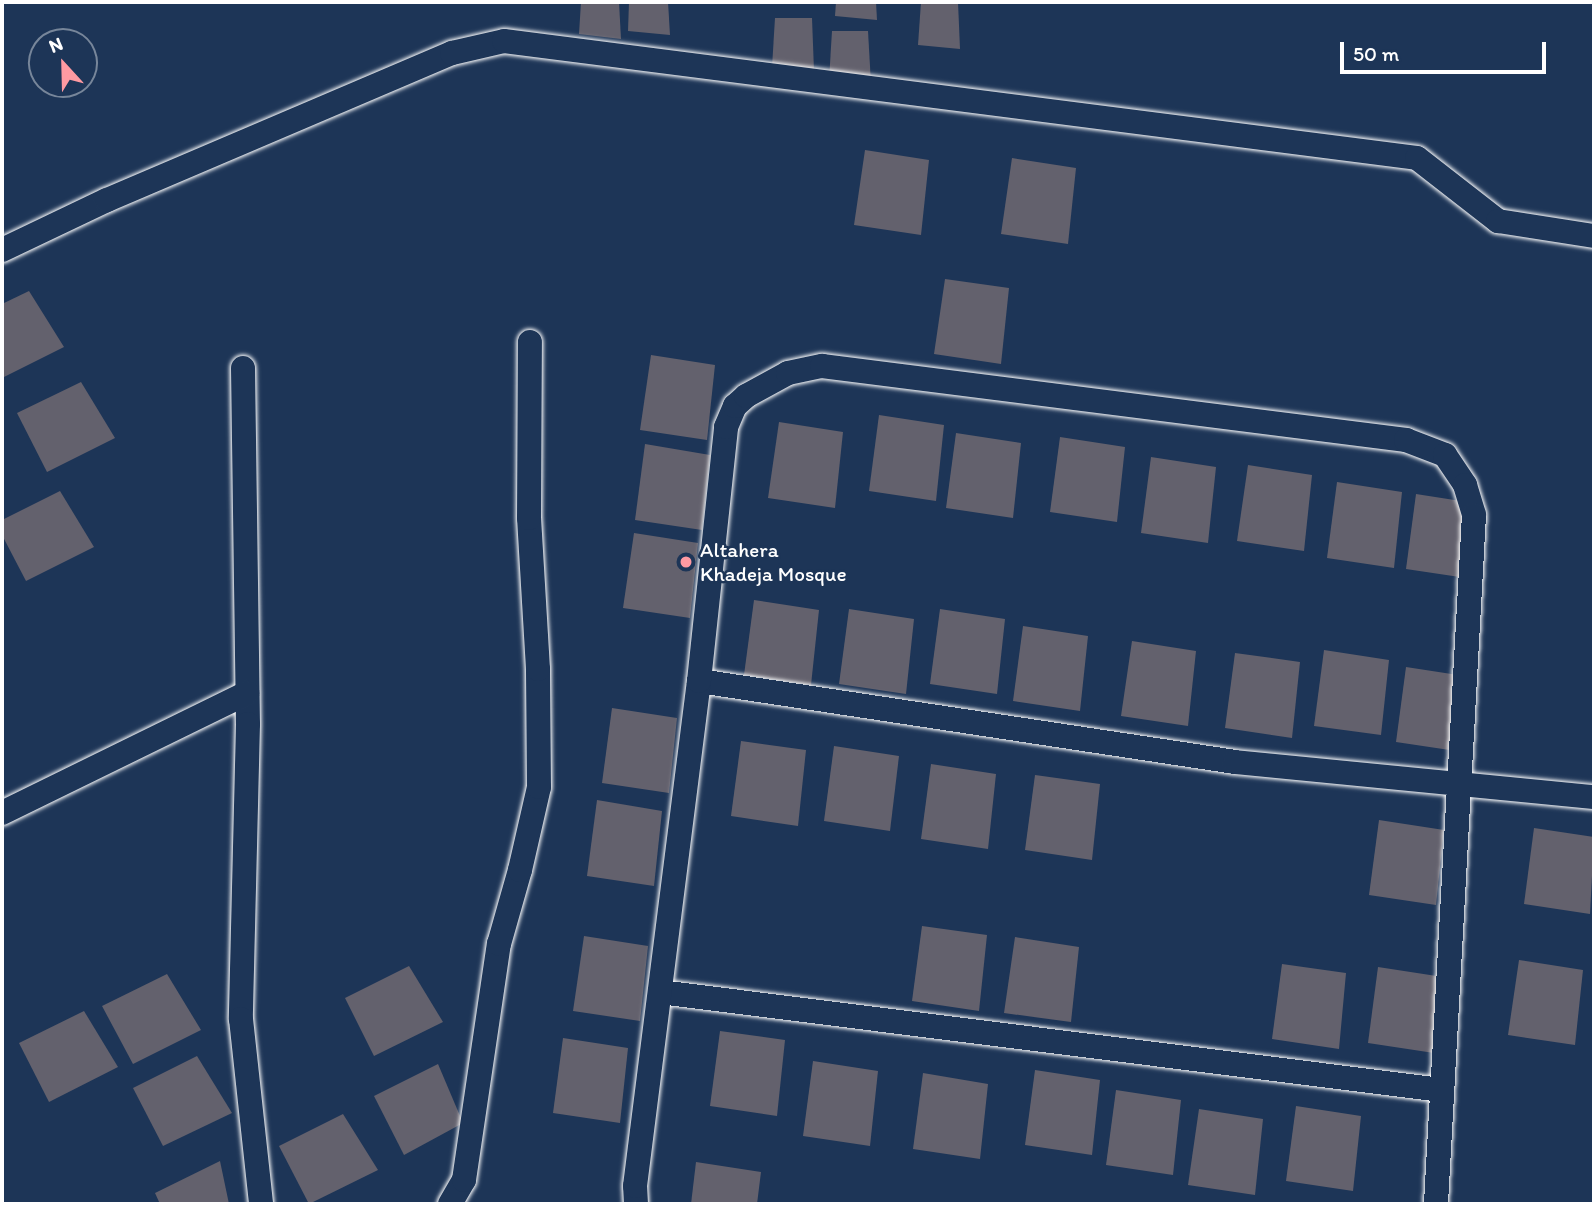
<!DOCTYPE html>
<html>
<head>
<meta charset="utf-8">
<style>
  body { margin:0 }
  #map { position:relative; width:1596px; height:1206px; overflow:hidden; background:#1d3557; font-family:Itim,sans-serif }
  div>[style] { position:absolute }
  [style*='--x'] { left:calc(var(--x)*1px); top:calc(var(--y)*1px); width:calc(var(--w)*1px); rotate:calc(var(--a)*1deg) }
  .building>* { inset:0; background:#63616d }
  .roads { filter:drop-shadow(0 0 2px #fff) drop-shadow(0 0 2px #fff) }
  .street>* { height:24px; margin:-12px; padding:0 12px; transform-origin:12px; border-radius:12px; background:#1d3557 }
  .dots>* { width:19px; height:19px; translate:-50% -50%; box-sizing:border-box; border:4px solid #1d3557; border-radius:50% }
  span { translate:-50% -50%; white-space:nowrap; text-align:center; line-height:1.15; -webkit-text-stroke:5px #1d3557; paint-order:stroke }
  .poi-label { font-size:21px; color:#fff }
  .left { translate:0 -50%; text-align:left }
  .frame { position:absolute; inset:0; border:4px solid #fff; pointer-events:none }
  .north { position:absolute; left:28px; top:28px; width:70px; height:70px; box-sizing:border-box; background:#1d3557; border:2px solid #77869a; border-radius:50%; rotate:338deg; font-size:19px; font-weight:700; line-height:28px; text-align:center; color:#fff }
  .north::after { content:''; display:block; margin:auto; width:24px; height:32px; background:#ff9aa2; clip-path:polygon(50% 0,100% 100%,50% 72%,0 100%) }
  .scale { position:absolute; left:1340px; top:42px; width:206px; height:32px; box-sizing:border-box; border:4px solid #fff; border-top:0; padding-left:9px; font-size:21px; line-height:24px; white-space:nowrap; color:#fff; -webkit-text-stroke:5px #1d3557; paint-order:stroke }
</style>
</head>
<body>
<div id="map">
  <div class="building">
    <div style="clip-path:polygon(581px 2px,619px 2px,621px 39px,579px 34px)"></div>
    <div style="clip-path:polygon(629px 2px,668px 2px,670px 35px,628px 31px)"></div>
    <div style="clip-path:polygon(836px 2px,876px 2px,877px 20px,835px 16px)"></div>
    <div style="clip-path:polygon(921px 2px,958px 2px,960px 49px,918px 45px)"></div>
    <div style="clip-path:polygon(775px 18px,812px 18px,814px 71px,772px 67px)"></div>
    <div style="clip-path:polygon(832px 31px,868px 31px,871px 84px,829px 80px)"></div>
    <div style="clip-path:polygon(865px 150px,929px 160px,921px 235px,854px 225px)"></div>
    <div style="clip-path:polygon(1012px 158px,1076px 168px,1068px 244px,1001px 234px)"></div>
    <div style="clip-path:polygon(945px 279px,1009px 288px,1001px 364px,934px 354px)"></div>
    <div style="clip-path:polygon(29px 291px,64px 347px,2px 378px,2px 304px)"></div>
    <div style="clip-path:polygon(651px 355px,715px 365px,707px 440px,640px 430px)"></div>
    <div style="clip-path:polygon(81px 382px,115px 438px,47px 472px,17px 413px)"></div>
    <div style="clip-path:polygon(879px 415px,944px 425px,936px 501px,869px 491px)"></div>
    <div style="clip-path:polygon(779px 422px,843px 432px,835px 508px,768px 498px)"></div>
    <div style="clip-path:polygon(956px 433px,1021px 443px,1013px 518px,946px 508px)"></div>
    <div style="clip-path:polygon(1060px 437px,1125px 447px,1117px 522px,1050px 512px)"></div>
    <div style="clip-path:polygon(645px 444px,710px 455px,702px 530px,635px 520px)"></div>
    <div style="clip-path:polygon(1151px 457px,1216px 467px,1208px 543px,1141px 533px)"></div>
    <div style="clip-path:polygon(1248px 465px,1312px 475px,1304px 551px,1237px 541px)"></div>
    <div style="clip-path:polygon(1337px 482px,1402px 492px,1394px 568px,1327px 558px)"></div>
    <div style="clip-path:polygon(60px 491px,94px 547px,26px 581px,2px 535px,2px 520px)"></div>
    <div style="clip-path:polygon(1416px 494px,1480px 504px,1473px 579px,1406px 569px)"></div>
    <div style="clip-path:polygon(634px 533px,698px 543px,690px 618px,623px 608px)"></div>
    <div style="clip-path:polygon(754px 600px,819px 610px,811px 685px,744px 675px)"></div>
    <div style="clip-path:polygon(849px 609px,914px 619px,906px 694px,839px 684px)"></div>
    <div style="clip-path:polygon(940px 609px,1005px 619px,997px 694px,930px 684px)"></div>
    <div style="clip-path:polygon(1023px 626px,1088px 636px,1080px 711px,1013px 701px)"></div>
    <div style="clip-path:polygon(1132px 641px,1196px 651px,1188px 726px,1121px 716px)"></div>
    <div style="clip-path:polygon(1324px 650px,1389px 660px,1381px 735px,1314px 726px)"></div>
    <div style="clip-path:polygon(1235px 653px,1300px 662px,1292px 738px,1225px 728px)"></div>
    <div style="clip-path:polygon(1406px 667px,1471px 677px,1463px 752px,1396px 742px)"></div>
    <div style="clip-path:polygon(612px 708px,677px 718px,669px 793px,602px 783px)"></div>
    <div style="clip-path:polygon(741px 741px,806px 750px,798px 826px,731px 816px)"></div>
    <div style="clip-path:polygon(834px 746px,899px 756px,890px 831px,824px 821px)"></div>
    <div style="clip-path:polygon(931px 764px,996px 774px,988px 849px,921px 839px)"></div>
    <div style="clip-path:polygon(1035px 775px,1100px 784px,1092px 860px,1025px 850px)"></div>
    <div style="clip-path:polygon(597px 800px,662px 811px,654px 886px,587px 876px)"></div>
    <div style="clip-path:polygon(1379px 820px,1444px 830px,1436px 905px,1369px 895px)"></div>
    <div style="clip-path:polygon(1534px 828px,1594px 837px,1590px 914px,1524px 904px)"></div>
    <div style="clip-path:polygon(922px 926px,987px 935px,979px 1011px,912px 1001px)"></div>
    <div style="clip-path:polygon(584px 936px,648px 946px,640px 1021px,573px 1011px)"></div>
    <div style="clip-path:polygon(1015px 937px,1079px 947px,1071px 1022px,1004px 1013px)"></div>
    <div style="clip-path:polygon(1519px 960px,1583px 970px,1575px 1045px,1508px 1035px)"></div>
    <div style="clip-path:polygon(1282px 964px,1346px 973px,1339px 1049px,1272px 1039px)"></div>
    <div style="clip-path:polygon(409px 966px,443px 1022px,374px 1056px,345px 998px)"></div>
    <div style="clip-path:polygon(1378px 967px,1443px 977px,1434px 1053px,1368px 1043px)"></div>
    <div style="clip-path:polygon(167px 974px,201px 1030px,133px 1064px,102px 1006px)"></div>
    <div style="clip-path:polygon(84px 1011px,118px 1067px,49px 1102px,19px 1043px)"></div>
    <div style="clip-path:polygon(720px 1031px,785px 1040px,777px 1116px,710px 1106px)"></div>
    <div style="clip-path:polygon(563px 1038px,628px 1048px,620px 1123px,553px 1113px)"></div>
    <div style="clip-path:polygon(197px 1056px,232px 1113px,163px 1146px,133px 1088px)"></div>
    <div style="clip-path:polygon(813px 1061px,878px 1071px,870px 1146px,803px 1136px)"></div>
    <div style="clip-path:polygon(438px 1064px,463px 1123px,404px 1155px,374px 1096px)"></div>
    <div style="clip-path:polygon(1035px 1070px,1100px 1080px,1092px 1155px,1025px 1145px)"></div>
    <div style="clip-path:polygon(923px 1073px,988px 1084px,980px 1159px,913px 1149px)"></div>
    <div style="clip-path:polygon(1116px 1090px,1181px 1100px,1173px 1175px,1106px 1165px)"></div>
    <div style="clip-path:polygon(1296px 1106px,1361px 1116px,1353px 1191px,1286px 1181px)"></div>
    <div style="clip-path:polygon(1199px 1109px,1263px 1119px,1255px 1195px,1188px 1185px)"></div>
    <div style="clip-path:polygon(343px 1114px,378px 1170px,309px 1204px,279px 1146px)"></div>
    <div style="clip-path:polygon(220px 1161px,229px 1204px,160px 1204px,155px 1193px)"></div>
    <div style="clip-path:polygon(696px 1162px,761px 1172px,757px 1204px,691px 1204px)"></div>
  </div>
  <div class="roads">
    <div class="street">
      <div style="--x:2;--y:250;--w:116;--a:-25.5"></div>
      <div style="--x:107;--y:200;--w:375;--a:-23.1"></div>
      <div style="--x:452;--y:53;--w:53;--a:-13"></div>
      <div style="--x:504;--y:41;--w:920;--a:7.3"></div>
      <div style="--x:1417;--y:158;--w:103;--a:37.9"></div>
      <div style="--x:1498;--y:221;--w:97;--a:8.9"></div>
      <div style="--x:243;--y:368;--w:356;--a:89.2"></div>
      <div style="--x:248;--y:724;--w:295;--a:91.4"></div>
      <div style="--x:241;--y:1019;--w:186;--a:83.8"></div>
      <div style="--x:699;--y:681;--w:542;--a:8.59"></div>
      <div style="--x:1235;--y:762;--w:361;--a:5.6"></div>
      <div style="--x:2;--y:813;--w:273;--a:-26.1"></div>
      <div style="--x:660;--y:992;--w:787;--a:7.15"></div>
      <div style="--x:450;--y:1204;--w:28;--a:-60"></div>
      <div style="--x:464;--y:1180;--w:239;--a:-81.6"></div>
      <div style="--x:499;--y:944;--w:77;--a:-74.2"></div>
      <div style="--x:520;--y:870;--w:85;--a:-77.1"></div>
      <div style="--x:539;--y:787;--w:118;--a:-90.5"></div>
      <div style="--x:538;--y:669;--w:151;--a:-93.4"></div>
      <div style="--x:529;--y:518;--w:176;--a:-89.7"></div>
      <div style="--x:636;--y:1204;--w:18;--a:-93"></div>
      <div style="--x:635;--y:1186;--w:509;--a:-82.78"></div>
      <div style="--x:699;--y:681;--w:255;--a:-83.9"></div>
      <div style="--x:726;--y:427;--w:23;--a:-67"></div>
      <div style="--x:735;--y:406;--w:15;--a:-42"></div>
      <div style="--x:746;--y:396;--w:48;--a:-28.7"></div>
      <div style="--x:788;--y:373;--w:35;--a:-12"></div>
      <div style="--x:822;--y:366;--w:589;--a:7.22"></div>
      <div style="--x:1406;--y:440;--w:42;--a:21"></div>
      <div style="--x:1445;--y:455;--w:36;--a:56"></div>
      <div style="--x:1465;--y:485;--w:31;--a:73"></div>
      <div style="--x:1474;--y:515;--w:690;--a:93.16"></div>
    </div>
  </div>
  <div class="dots">
    <div style="left:686px;top:562px;background:#ff9aa2"></div>
  </div>
  <div class="poi-label">
    <span class="left" style="left:700px;top:562px">Altahera<br>Khadeja Mosque</span>
  </div>
  <div class="frame"></div>
  <div class="north">N</div>
  <div class="scale">50 m</div>
</div>
</body>
</html>
